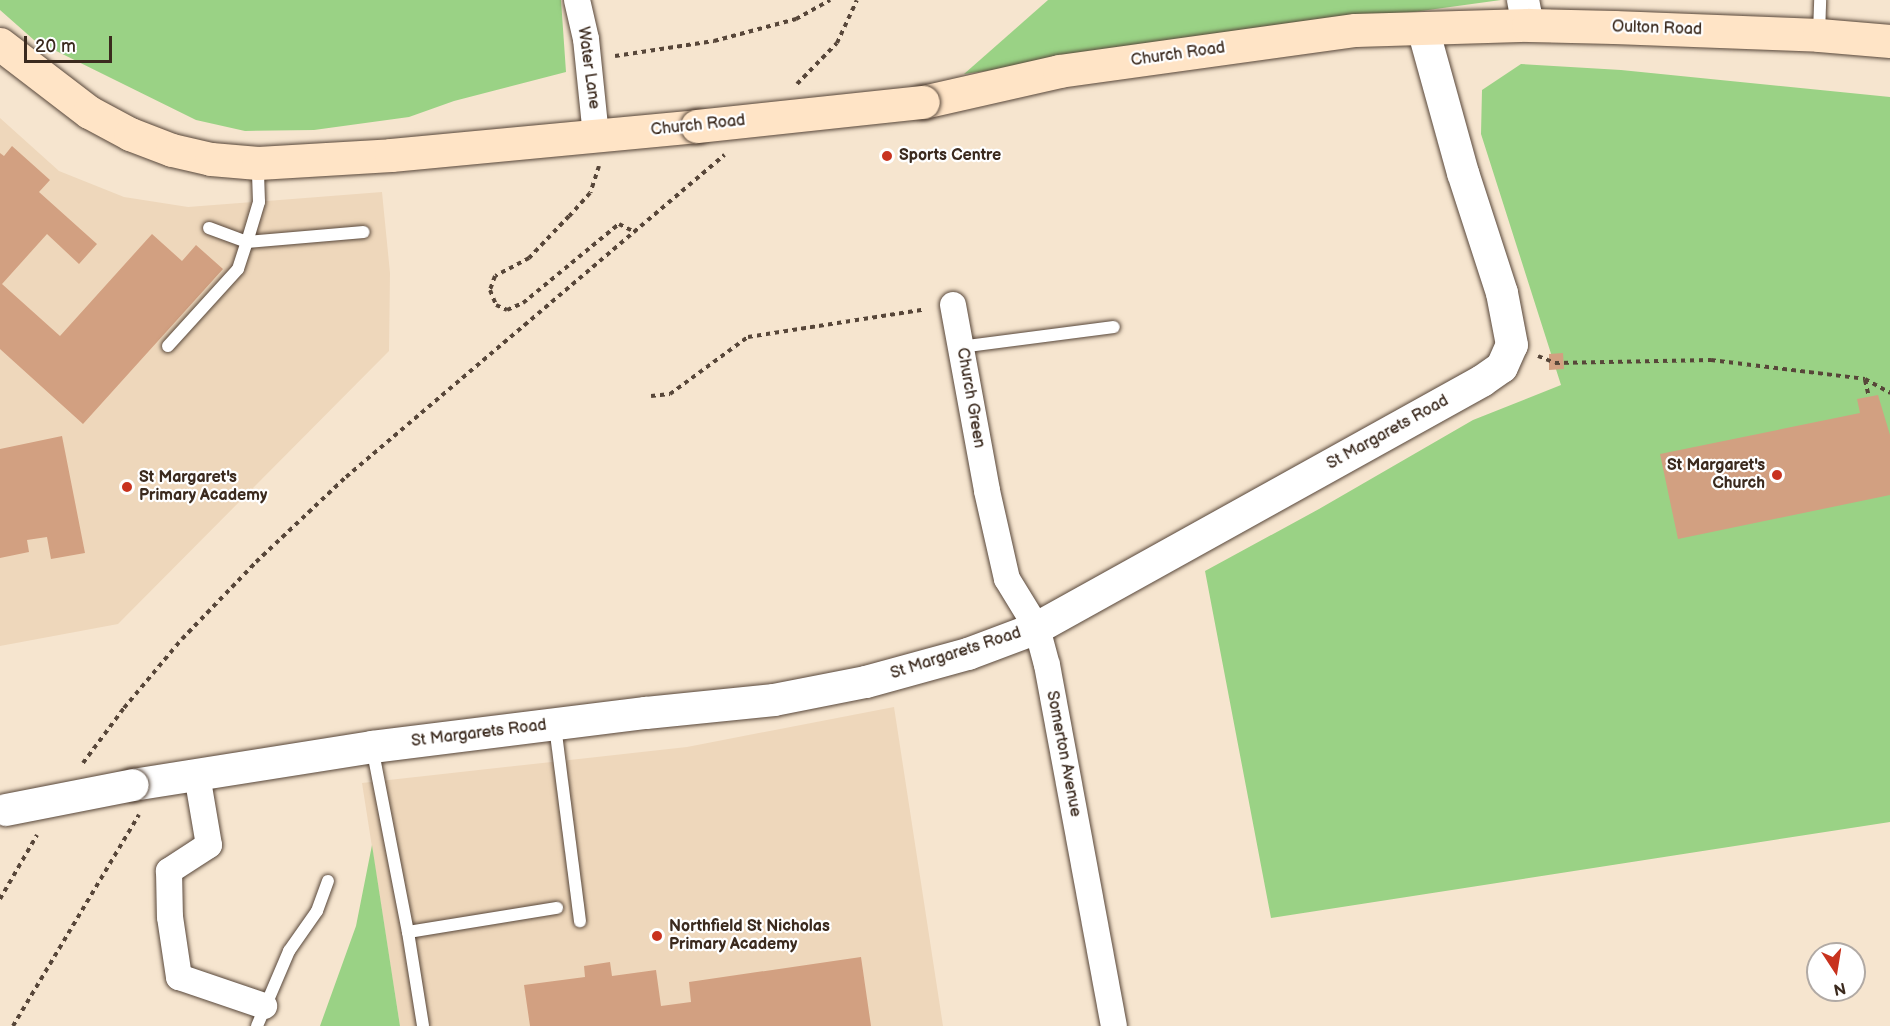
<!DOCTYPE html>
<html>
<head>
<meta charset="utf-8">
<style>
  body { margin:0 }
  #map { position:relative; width:1890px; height:1026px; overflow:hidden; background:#f6e5cf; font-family:"Balsamiq Sans",sans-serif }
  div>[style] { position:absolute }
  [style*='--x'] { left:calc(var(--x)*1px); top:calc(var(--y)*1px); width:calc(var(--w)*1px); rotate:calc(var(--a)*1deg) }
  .built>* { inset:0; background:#eed7bb }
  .green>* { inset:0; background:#9ad285 }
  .building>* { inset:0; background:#d2a081 }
  .path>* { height:4px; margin-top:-2px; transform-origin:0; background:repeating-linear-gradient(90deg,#574639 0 4.5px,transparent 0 9px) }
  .roads { filter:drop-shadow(0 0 2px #574639) drop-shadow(0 0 2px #574639) }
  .service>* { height:12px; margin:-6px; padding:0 6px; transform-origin:6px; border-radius:6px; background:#fff }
  .minor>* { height:26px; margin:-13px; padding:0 13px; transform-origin:13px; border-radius:13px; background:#fff }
  .tertiary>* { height:32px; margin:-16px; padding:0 16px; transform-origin:16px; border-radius:16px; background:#fff }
  .secondary>* { height:33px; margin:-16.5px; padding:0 16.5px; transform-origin:16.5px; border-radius:16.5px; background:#ffe4c6 }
  .bridges { filter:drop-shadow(0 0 2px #574639) drop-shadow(0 0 2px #574639) }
  .tertiary-bridge>* { height:32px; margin:-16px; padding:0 16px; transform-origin:16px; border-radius:16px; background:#fff }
  .secondary-bridge>* { height:33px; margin:-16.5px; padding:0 16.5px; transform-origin:16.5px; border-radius:16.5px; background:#ffe4c6 }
  .dots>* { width:16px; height:16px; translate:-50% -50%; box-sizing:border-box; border:3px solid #fff; border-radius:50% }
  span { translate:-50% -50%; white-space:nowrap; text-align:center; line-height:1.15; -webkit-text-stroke:4.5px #fff; paint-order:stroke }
  .street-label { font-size:16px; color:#3b2a1e }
  .poi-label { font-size:16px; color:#3b2a1e; font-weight:700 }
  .left { translate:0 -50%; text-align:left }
  .right { translate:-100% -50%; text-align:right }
  .north { position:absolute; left:1806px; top:942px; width:60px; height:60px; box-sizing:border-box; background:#fff; border:2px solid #b1aaa5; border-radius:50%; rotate:168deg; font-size:16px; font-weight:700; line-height:24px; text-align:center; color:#3b2a1e }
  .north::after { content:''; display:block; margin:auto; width:21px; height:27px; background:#c8321e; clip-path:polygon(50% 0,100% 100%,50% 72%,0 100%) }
  .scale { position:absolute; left:24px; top:36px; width:88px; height:27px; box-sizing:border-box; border:3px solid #3b2a1e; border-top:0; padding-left:8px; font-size:18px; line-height:21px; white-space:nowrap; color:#3b2a1e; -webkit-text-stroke:4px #fff; paint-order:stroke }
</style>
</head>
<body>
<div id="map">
  <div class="built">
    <div style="clip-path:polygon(0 118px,59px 171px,124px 197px,188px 207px,382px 192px,390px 273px,389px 351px,118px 624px,0 646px)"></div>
    <div style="clip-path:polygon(894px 707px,943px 1026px,400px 1026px,362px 783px,687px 747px)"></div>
  </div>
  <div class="green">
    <div style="clip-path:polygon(0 0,561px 0,566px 72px,454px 101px,409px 117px,314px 130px,245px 131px,196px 120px,34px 40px,0 10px)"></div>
    <div style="clip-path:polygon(1048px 0,1501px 0,964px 74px)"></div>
    <div style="clip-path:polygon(1521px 64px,1621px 70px,1890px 97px,1890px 822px,1271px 918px,1205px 571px,1319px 509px,1473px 420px,1561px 385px,1481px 134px,1482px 90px)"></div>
    <div style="clip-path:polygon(372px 845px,400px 1026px,320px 1026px,356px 926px)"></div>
  </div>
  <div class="building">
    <div style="clip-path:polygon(12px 146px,50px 180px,39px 192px,97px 244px,79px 264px,47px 234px,2px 284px,60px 336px,152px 234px,182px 261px,196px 245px,223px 269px,83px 424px,0 349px,0 153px,4px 156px)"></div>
    <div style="clip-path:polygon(1563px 353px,1564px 369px,1549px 370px,1549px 354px)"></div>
    <div style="clip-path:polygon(1878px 395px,1890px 435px,1890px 495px,1678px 539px,1660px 454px,1860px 413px,1857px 399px)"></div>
    <div style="clip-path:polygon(62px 436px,85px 553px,51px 559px,47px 537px,27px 540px,29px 552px,0 558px,0 449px)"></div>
    <div style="clip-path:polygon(861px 957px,871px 1026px,530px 1026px,524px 985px,585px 977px,584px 966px,610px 962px,612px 976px,656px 970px,661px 1006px,691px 1002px,689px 982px)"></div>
  </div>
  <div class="path">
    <div style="--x:615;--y:56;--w:100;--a:-8.6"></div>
    <div style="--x:714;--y:41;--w:85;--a:-15"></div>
    <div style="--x:796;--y:19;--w:39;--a:-29"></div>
    <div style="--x:797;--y:84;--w:57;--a:-45.7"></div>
    <div style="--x:837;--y:43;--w:47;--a:-65.1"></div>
    <div style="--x:599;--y:166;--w:28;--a:108"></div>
    <div style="--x:590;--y:193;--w:31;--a:132"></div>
    <div style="--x:569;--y:216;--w:58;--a:133.6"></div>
    <div style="--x:529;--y:258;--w:38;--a:152"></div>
    <div style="--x:495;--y:276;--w:15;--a:110"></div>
    <div style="--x:490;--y:290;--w:16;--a:68"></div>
    <div style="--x:496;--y:305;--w:12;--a:24"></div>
    <div style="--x:507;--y:310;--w:17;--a:-24"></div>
    <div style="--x:523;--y:303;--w:124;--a:-39.5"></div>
    <div style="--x:619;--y:224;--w:18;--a:27"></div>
    <div style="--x:1538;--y:356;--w:18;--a:22"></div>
    <div style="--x:1555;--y:363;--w:156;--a:-1.1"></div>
    <div style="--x:1711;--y:360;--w:155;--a:7"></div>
    <div style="--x:1865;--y:379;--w:29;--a:29"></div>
    <div style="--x:1865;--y:380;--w:17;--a:77"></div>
    <div style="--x:651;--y:396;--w:19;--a:-6"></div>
    <div style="--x:670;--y:394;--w:97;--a:-36.2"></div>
    <div style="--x:748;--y:337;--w:180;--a:-8.9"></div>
    <div style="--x:83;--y:763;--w:69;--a:-53.3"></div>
    <div style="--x:124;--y:708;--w:90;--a:-50"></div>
    <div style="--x:182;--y:639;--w:107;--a:-46.1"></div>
    <div style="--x:256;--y:562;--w:124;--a:-43.4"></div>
    <div style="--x:346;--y:477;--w:497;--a:-40.4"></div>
    <div style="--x:0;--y:899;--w:74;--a:-60"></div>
    <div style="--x:13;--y:1026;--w:246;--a:-59.2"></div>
  </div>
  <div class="roads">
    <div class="service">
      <div style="--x:1819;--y:34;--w:34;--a:-88"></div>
      <div style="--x:209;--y:228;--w:40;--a:20.2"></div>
      <div style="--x:247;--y:242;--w:42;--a:-73.3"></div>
      <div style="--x:259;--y:202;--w:38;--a:-92"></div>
      <div style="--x:168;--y:346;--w:104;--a:-47.7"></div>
      <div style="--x:238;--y:269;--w:28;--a:-72"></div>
      <div style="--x:247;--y:242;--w:117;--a:-4.9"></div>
      <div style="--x:960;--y:347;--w:155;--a:-7.4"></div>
      <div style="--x:555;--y:726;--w:197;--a:82.7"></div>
      <div style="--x:372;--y:747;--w:188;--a:79"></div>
      <div style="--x:408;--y:932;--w:95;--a:80.9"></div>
      <div style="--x:408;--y:932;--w:151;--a:-9.2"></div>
      <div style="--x:257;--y:1026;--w:82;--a:-66.9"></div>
      <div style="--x:289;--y:951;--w:49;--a:-55"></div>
      <div style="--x:317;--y:911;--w:32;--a:-70"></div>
    </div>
    <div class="minor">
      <div style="--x:577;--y:0;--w:40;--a:77"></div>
      <div style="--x:586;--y:39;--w:98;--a:84.1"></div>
      <div style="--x:953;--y:305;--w:189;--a:79.6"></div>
      <div style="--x:987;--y:491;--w:90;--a:77.2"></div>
      <div style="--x:1007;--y:579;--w:57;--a:58.5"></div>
      <div style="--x:1037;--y:628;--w:38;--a:75"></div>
      <div style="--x:1047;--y:665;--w:367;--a:79.5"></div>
      <div style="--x:197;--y:775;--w:71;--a:80.3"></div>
      <div style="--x:209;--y:845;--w:48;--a:147"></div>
      <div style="--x:169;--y:871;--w:46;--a:88.8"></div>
      <div style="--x:170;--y:917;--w:61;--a:81.5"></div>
      <div style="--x:179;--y:977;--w:90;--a:18.8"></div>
    </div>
    <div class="tertiary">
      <div style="--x:1523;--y:0;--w:25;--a:79"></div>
      <div style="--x:133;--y:785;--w:242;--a:-9"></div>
      <div style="--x:372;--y:747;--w:276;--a:-7.1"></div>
      <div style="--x:646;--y:713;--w:129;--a:-5.8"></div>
      <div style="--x:774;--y:700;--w:94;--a:-11.1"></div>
      <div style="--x:866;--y:682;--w:106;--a:-15.4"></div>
      <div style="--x:968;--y:654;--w:74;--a:-20.6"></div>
      <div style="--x:1037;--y:628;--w:509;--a:-29.03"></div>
      <div style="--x:1482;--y:381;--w:24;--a:-35"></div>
      <div style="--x:1502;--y:367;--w:24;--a:-66"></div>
      <div style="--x:1512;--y:345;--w:53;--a:-100.9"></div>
      <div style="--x:1502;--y:293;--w:126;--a:-108"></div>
      <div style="--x:1463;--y:173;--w:149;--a:-105.5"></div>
    </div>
    <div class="secondary">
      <div style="--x:0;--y:44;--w:112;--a:37.4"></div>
      <div style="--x:89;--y:112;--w:47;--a:28.2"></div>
      <div style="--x:130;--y:134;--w:45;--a:20.9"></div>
      <div style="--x:172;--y:150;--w:40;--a:13"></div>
      <div style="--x:211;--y:159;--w:47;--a:4.9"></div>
      <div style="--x:258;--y:163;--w:133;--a:-3.4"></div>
      <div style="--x:391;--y:155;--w:307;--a:-5.4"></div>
      <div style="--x:923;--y:102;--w:139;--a:-12.8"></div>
      <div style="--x:1059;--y:71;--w:299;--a:-7.9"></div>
      <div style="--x:1355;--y:30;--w:173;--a:-1.7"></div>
      <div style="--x:1528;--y:25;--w:86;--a:1.3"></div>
      <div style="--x:1614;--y:27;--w:205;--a:2.2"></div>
      <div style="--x:1819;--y:35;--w:71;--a:4.8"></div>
    </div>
  </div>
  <div class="bridges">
    <div class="tertiary-bridge">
      <div style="--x:6;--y:810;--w:129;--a:-11.1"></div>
    </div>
    <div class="secondary-bridge">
      <div style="--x:697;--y:126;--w:227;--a:-6.1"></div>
    </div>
  </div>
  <div class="dots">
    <div style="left:887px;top:156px;background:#c8321e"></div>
    <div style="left:1777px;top:475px;background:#c8321e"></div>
    <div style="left:127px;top:487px;background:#c8321e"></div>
    <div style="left:657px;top:936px;background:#c8321e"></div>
  </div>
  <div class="street-label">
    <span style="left:1657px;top:29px;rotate:2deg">Oulton Road</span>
    <span style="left:1178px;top:55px;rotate:-8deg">Church Road</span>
    <span style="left:588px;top:68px;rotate:82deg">Water Lane</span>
    <span style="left:698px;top:126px;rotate:-6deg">Church Road</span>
    <span style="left:970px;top:398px;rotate:80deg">Church Green</span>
    <span style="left:1388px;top:433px;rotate:-29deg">St Margarets Road</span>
    <span style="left:956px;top:654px;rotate:-18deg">St Margarets Road</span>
    <span style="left:479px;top:734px;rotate:-7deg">St Margarets Road</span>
    <span style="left:1063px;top:754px;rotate:79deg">Somerton Avenue</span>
  </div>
  <div class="poi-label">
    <span class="left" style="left:899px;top:156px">Sports Centre</span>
    <span class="right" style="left:1765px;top:475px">St Margaret's<br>Church</span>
    <span class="left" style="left:139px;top:487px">St Margaret's<br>Primary Academy</span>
    <span class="left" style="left:669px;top:936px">Northfield St Nicholas<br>Primary Academy</span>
  </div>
  <div class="north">N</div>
  <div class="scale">20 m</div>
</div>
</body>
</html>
